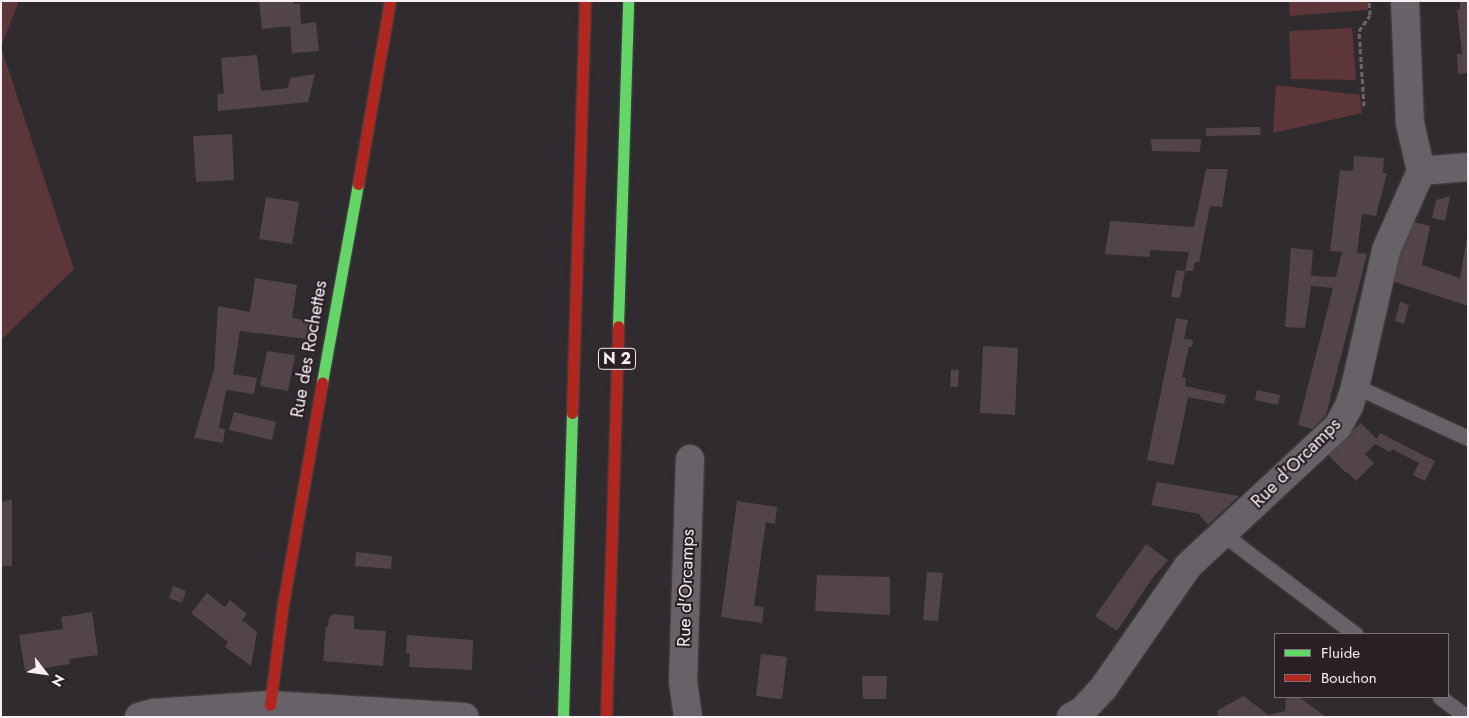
<!DOCTYPE html>
<html>
<head>
<meta charset="utf-8">
<style>
  body { margin:0 }
  #map { position:relative; width:1469px; height:718px; overflow:hidden; background:#302b2e; font-family:Jost,sans-serif }
  div>[style] { position:absolute }
  [style*='--x'] { left:calc(var(--x)*1px); top:calc(var(--y)*1px); width:calc(var(--w)*1px); rotate:calc(var(--a)*1deg) }
  .green>* { inset:0; background:#5c3638 }
  .building>* { inset:0; background:#52444a }
  .path>* { height:3px; margin-top:-1.5px; transform-origin:0; background:repeating-linear-gradient(90deg,#6c666b 0 5px,transparent 0 7.5px) }
  .roads { filter:drop-shadow(0 0 1px #4b474a) drop-shadow(0 0 1px #4b474a) }
  .lane>* { height:15px; margin:-7.5px; padding:0 7.5px; transform-origin:7.5px; border-radius:7.5px; background:#676268 }
  .street>* { height:28px; margin:-14px; padding:0 14px; transform-origin:14px; border-radius:14px; background:#676268 }
  .fast>* { height:11px; margin:-5.5px; padding:0 5.5px; transform-origin:5.5px; border-radius:5.5px; background:#63d668 }
  .jam>* { height:11px; margin:-5.5px; padding:0 5.5px; transform-origin:5.5px; border-radius:5.5px; background:#b3261e }
  span { translate:-50% -50%; white-space:nowrap; text-align:center; line-height:1.15; -webkit-text-stroke:4px #291f25; paint-order:stroke }
  .shield-label span { padding:1px 4px; background:#291f25; border:1px solid; border-radius:4px; -webkit-text-stroke-width:0 }
  .shield-label { font-size:16px; color:#f6eef3; font-weight:700 }
  .street-label { font-size:18px; color:#f6eef3 }
  .frame { position:absolute; inset:0; border:2px solid #f6eef3; pointer-events:none }
  .legend { position:absolute; left:1274px; top:633px; width:175px; height:65px; box-sizing:border-box; background:#291f25; border:1px solid #7b7277; margin:0; padding:6px 9px; list-style:none; font-size:15px; color:#f6eef3 }
  .legend li { display:flex; align-items:center; gap:10px; height:25px }
  .legend b { width:25px; border:1px solid #7b7277 }
  .north { position:absolute; left:20px; top:648px; width:50px; height:50px; -webkit-text-stroke:4px #291f25; paint-order:stroke; rotate:120deg; font-size:14px; font-weight:700; line-height:20px; text-align:center; color:#f6eef3 }
  .north::after { content:''; display:block; margin:auto; width:18px; height:22px; background:#f6eef3; clip-path:polygon(50% 0,100% 100%,50% 72%,0 100%) }
</style>
</head>
<body>
<div id="map">
  <div class="green">
    <div style="clip-path:polygon(1px 1px,19px 1px,1px 47px,74px 269px,1px 340px)"></div>
    <div style="clip-path:polygon(1289px 1px,1367px 1px,1368px 10px,1290px 16px)"></div>
    <div style="clip-path:polygon(1352px 28px,1356px 80px,1291px 79px,1289px 31px)"></div>
    <div style="clip-path:polygon(1276px 85px,1360px 95px,1362px 113px,1273px 133px)"></div>
  </div>
  <div class="building">
    <div style="clip-path:polygon(259px 1px,294px 1px,294px 4px,300px 4px,301px 24px,316px 22px,319px 51px,292px 53px,290px 26px,262px 29px)"></div>
    <div style="clip-path:polygon(1460px 1px,1468px 1px,1468px 73px,1458px 74px,1457px 54px,1462px 54px,1457px 9px,1460px 9px)"></div>
    <div style="clip-path:polygon(257px 55px,261px 91px,288px 88px,290px 78px,315px 74px,308px 102px,218px 111px,217px 94px,224px 94px,221px 58px)"></div>
    <div style="clip-path:polygon(1260px 127px,1261px 135px,1206px 136px,1206px 128px)"></div>
    <div style="clip-path:polygon(232px 134px,234px 180px,196px 182px,193px 136px)"></div>
    <div style="clip-path:polygon(1151px 139px,1201px 139px,1200px 152px,1152px 151px)"></div>
    <div style="clip-path:polygon(1354px 156px,1384px 158px,1383px 173px,1387px 173px,1376px 216px,1362px 214px,1357px 253px,1367px 254px,1326px 415px,1313px 429px,1298px 425px,1333px 288px,1311px 286px,1305px 328px,1285px 327px,1291px 248px,1313px 250px,1311px 276px,1336px 277px,1342px 252px,1330px 251px,1340px 170px,1353px 171px)"></div>
    <div style="clip-path:polygon(1206px 169px,1228px 169px,1222px 207px,1210px 206px,1199px 262px,1195px 262px,1193px 271px,1185px 271px,1189px 252px,1150px 250px,1150px 257px,1105px 254px,1110px 221px,1194px 227px)"></div>
    <div style="clip-path:polygon(1450px 196px,1445px 221px,1432px 218px,1436px 200px)"></div>
    <div style="clip-path:polygon(266px 197px,299px 202px,292px 244px,259px 239px)"></div>
    <div style="clip-path:polygon(1414px 222px,1430px 226px,1422px 265px,1460px 278px,1468px 231px,1468px 306px,1392px 281px,1403px 241px)"></div>
    <div style="clip-path:polygon(1176px 270px,1185px 271px,1180px 298px,1171px 297px)"></div>
    <div style="clip-path:polygon(255px 278px,297px 285px,292px 318px,311px 321px,308px 339px,240px 331px,233px 374px,257px 378px,254px 394px,226px 390px,219px 428px,225px 429px,223px 443px,194px 438px,214px 370px,218px 306px,250px 312px)"></div>
    <div style="clip-path:polygon(1400px 302px,1409px 305px,1404px 324px,1395px 321px)"></div>
    <div style="clip-path:polygon(1176px 318px,1188px 320px,1184px 339px,1193px 340px,1192px 347px,1189px 347px,1182px 377px,1186px 378px,1185px 386px,1226px 395px,1224px 404px,1188px 397px,1174px 465px,1147px 460px)"></div>
    <div style="clip-path:polygon(983px 346px,1018px 348px,1015px 415px,980px 413px)"></div>
    <div style="clip-path:polygon(267px 351px,295px 355px,288px 391px,260px 386px)"></div>
    <div style="clip-path:polygon(951px 370px,959px 370px,958px 387px,950px 387px)"></div>
    <div style="clip-path:polygon(1257px 390px,1280px 395px,1278px 405px,1255px 400px)"></div>
    <div style="clip-path:polygon(234px 412px,276px 422px,272px 440px,229px 430px)"></div>
    <div style="clip-path:polygon(1361px 423px,1377px 439px,1380px 433px,1435px 461px,1425px 481px,1413px 475px,1419px 463px,1392px 449px,1390px 452px,1375px 444px,1365px 454px,1374px 463px,1356px 481px,1347px 472px,1345px 472px,1327px 454px)"></div>
    <div style="clip-path:polygon(1157px 482px,1239px 496px,1208px 525px,1199px 514px,1151px 505px)"></div>
    <div style="clip-path:polygon(12px 499px,12px 566px,1px 566px,1px 502px)"></div>
    <div style="clip-path:polygon(737px 501px,777px 507px,775px 524px,766px 522px,754px 606px,764px 607px,762px 623px,721px 617px)"></div>
    <div style="clip-path:polygon(1146px 544px,1168px 560px,1151px 580px,1117px 631px,1095px 616px)"></div>
    <div style="clip-path:polygon(356px 552px,392px 556px,391px 569px,355px 566px)"></div>
    <div style="clip-path:polygon(927px 572px,943px 573px,938px 621px,923px 620px)"></div>
    <div style="clip-path:polygon(817px 575px,890px 577px,890px 615px,815px 611px)"></div>
    <div style="clip-path:polygon(173px 586px,186px 591px,182px 603px,169px 598px)"></div>
    <div style="clip-path:polygon(207px 593px,225px 607px,230px 600px,247px 614px,242px 620px,257px 632px,251px 666px,225px 647px,228px 642px,191px 613px)"></div>
    <div style="clip-path:polygon(92px 612px,98px 655px,69px 659px,70px 664px,25px 671px,19px 635px,63px 629px,61px 617px)"></div>
    <div style="clip-path:polygon(333px 614px,354px 616px,354px 629px,386px 631px,383px 666px,323px 661px,326px 626px,328px 627px,329px 618px)"></div>
    <div style="clip-path:polygon(407px 635px,473px 640px,472px 670px,409px 667px,410px 654px,406px 653px)"></div>
    <div style="clip-path:polygon(761px 654px,787px 657px,782px 699px,756px 696px)"></div>
    <div style="clip-path:polygon(862px 676px,887px 676px,886px 699px,863px 699px)"></div>
    <div style="clip-path:polygon(1244px 696px,1268px 715px,1285px 711px,1286px 697px,1299px 697px,1326px 717px,1217px 717px,1218px 710px)"></div>
  </div>
  <div class="path">
    <div style="--x:1364;--y:106;--w:75;--a:-93.8"></div>
    <div style="--x:1359;--y:31;--w:19;--a:-55"></div>
    <div style="--x:1370;--y:15;--w:14;--a:-94"></div>
  </div>
  <div class="roads">
    <div class="lane">
      <div style="--x:1355;--y:386;--w:124;--a:24.7"></div>
      <div style="--x:1223;--y:534;--w:166;--a:37.1"></div>
      <div style="--x:1440;--y:697;--w:34;--a:37"></div>
    </div>
    <div class="street">
      <div style="--x:1405;--y:1;--w:122;--a:87.7"></div>
      <div style="--x:1410;--y:123;--w:49;--a:77.1"></div>
      <div style="--x:1421;--y:171;--w:47;--a:-4.9"></div>
      <div style="--x:139;--y:717;--w:15;--a:-16"></div>
      <div style="--x:153;--y:713;--w:117;--a:-3.9"></div>
      <div style="--x:270;--y:705;--w:195;--a:3.5"></div>
      <div style="--x:688;--y:717;--w:36;--a:-98"></div>
      <div style="--x:683;--y:681;--w:222;--a:-88.2"></div>
      <div style="--x:1071;--y:717;--w:13;--a:-29"></div>
      <div style="--x:1082;--y:711;--w:33;--a:-47"></div>
      <div style="--x:1104;--y:687;--w:147;--a:-55.2"></div>
      <div style="--x:1188;--y:566;--w:205;--a:-43"></div>
      <div style="--x:1338;--y:426;--w:23;--a:-61"></div>
      <div style="--x:1349;--y:406;--w:20;--a:-72"></div>
      <div style="--x:1355;--y:387;--w:140;--a:-77.2"></div>
      <div style="--x:1386;--y:250;--w:86;--a:-66.1"></div>
    </div>
    <div class="fast">
      <div style="--x:618;--y:326;--w:325;--a:-88.2"></div>
      <div style="--x:322;--y:382;--w:201;--a:-79.7"></div>
      <div style="--x:563;--y:717;--w:304;--a:-88.3"></div>
    </div>
    <div class="jam">
      <div style="--x:358;--y:184;--w:186;--a:-80.1"></div>
      <div style="--x:572;--y:413;--w:412;--a:-88.2"></div>
      <div style="--x:270;--y:705;--w:102;--a:-82.7"></div>
      <div style="--x:283;--y:604;--w:225;--a:-80"></div>
      <div style="--x:606;--y:717;--w:391;--a:-88.2"></div>
    </div>
  </div>
  <div class="shield-label">
    <span style="left:617px;top:359px">N 2</span>
  </div>
  <div class="street-label">
    <span style="left:309px;top:349px;rotate:-80deg">Rue des Rochettes</span>
    <span style="left:1296px;top:463px;rotate:-45deg">Rue d'Orcamps</span>
    <span style="left:686px;top:588px;rotate:-88deg">Rue d'Orcamps</span>
  </div>
  <div class="frame"></div>
  <ul class="legend">
  <li><b style="height:6px;background:#63d668"></b>Fluide</li>
  <li><b style="height:6px;background:#b3261e"></b>Bouchon</li>
  </ul>
  <div class="north">N</div>
</div>
</body>
</html>
